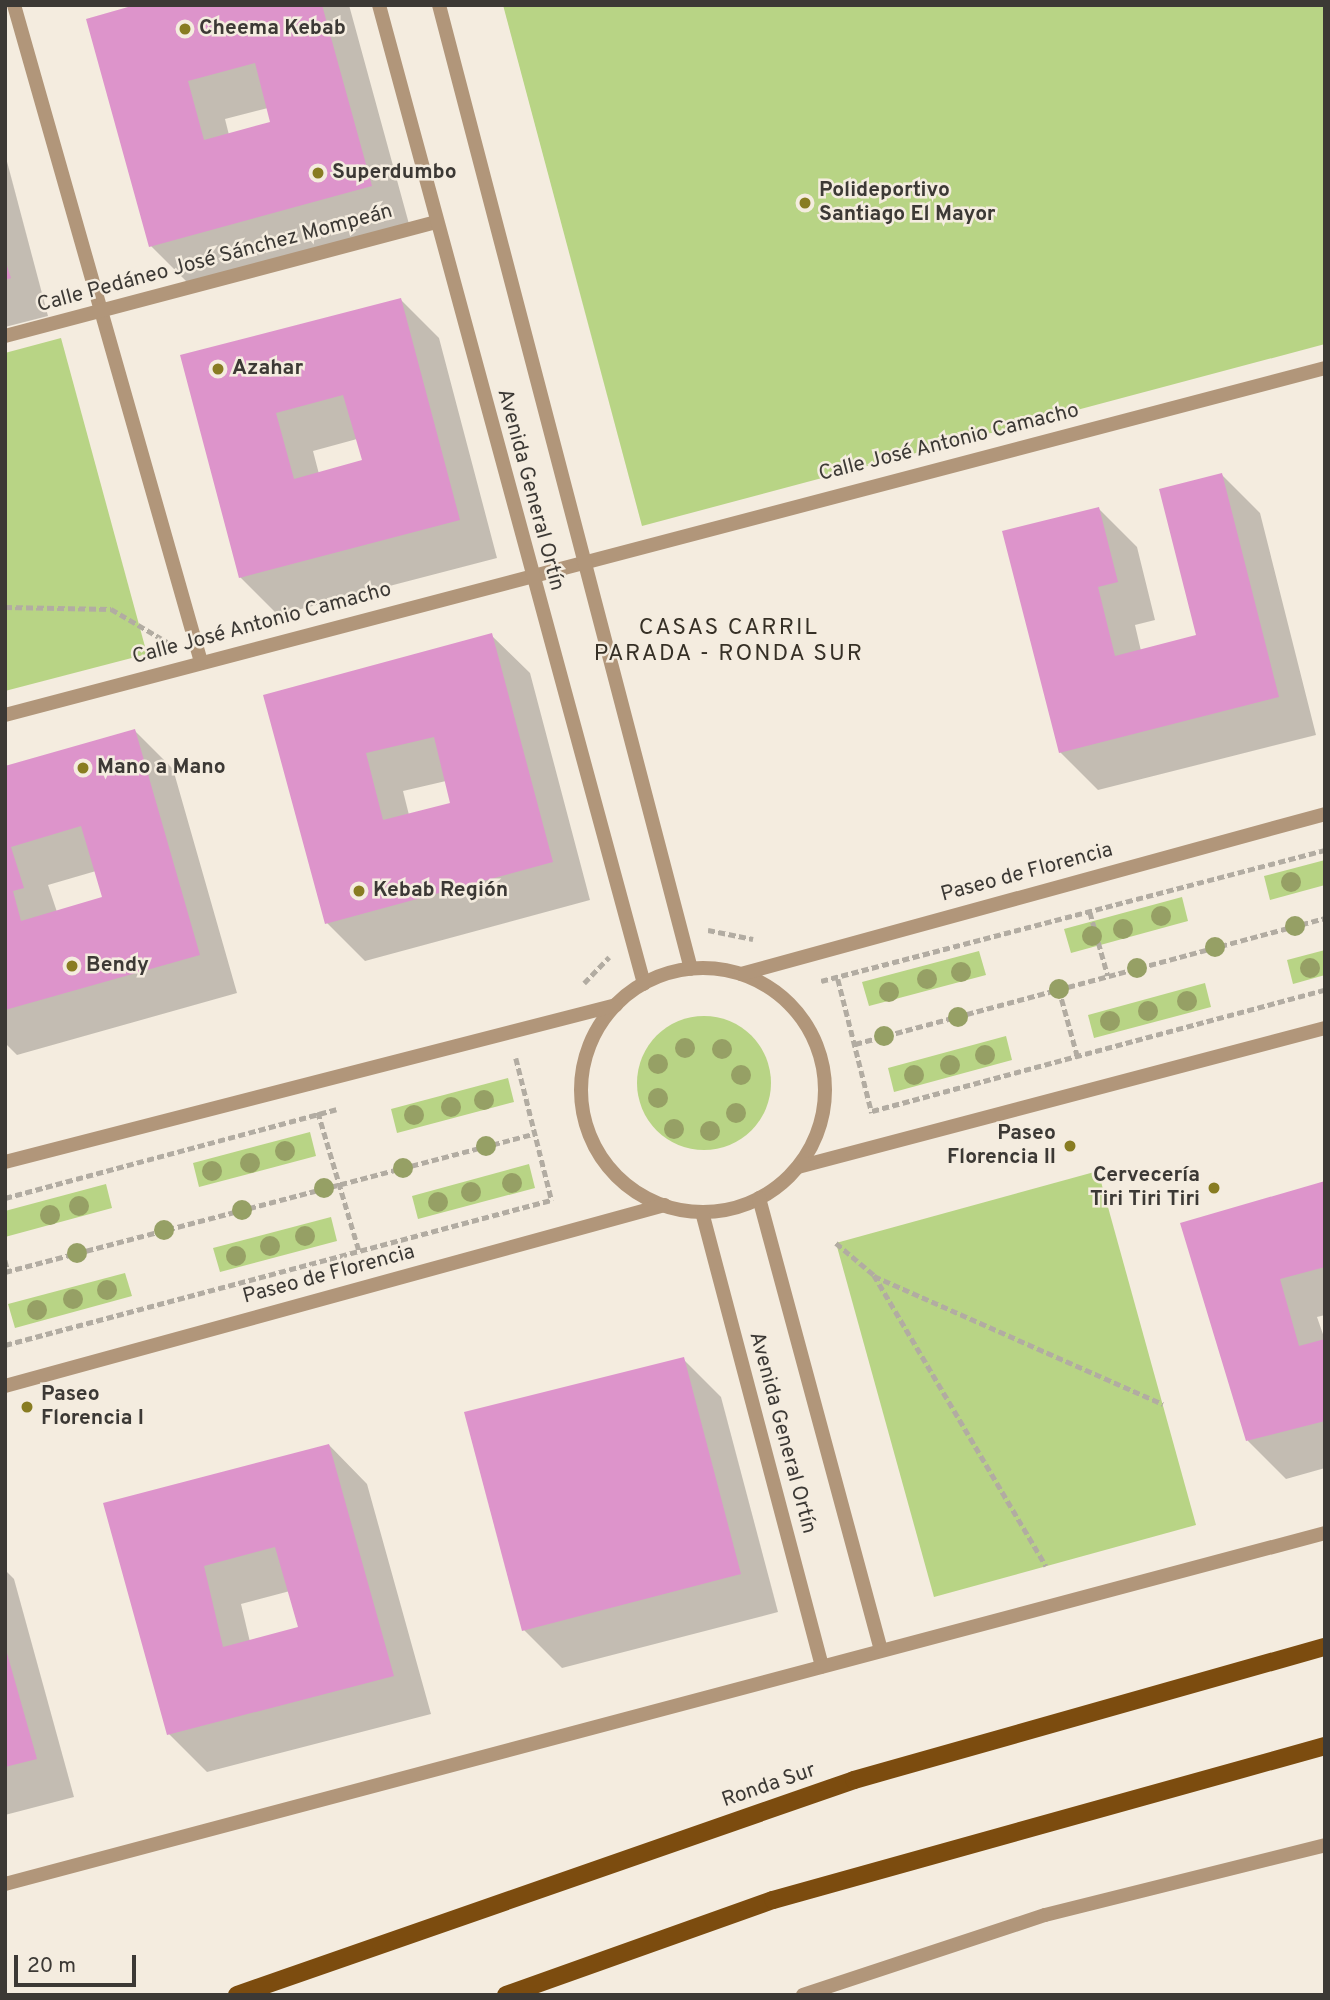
<!DOCTYPE html>
<html>
<head>
<meta charset="utf-8">
<style>
  body { margin:0 }
  #map { position:relative; width:1330px; height:2000px; overflow:hidden; background:#f4ecdf; font-family:Overpass,sans-serif }
  div>[style] { position:absolute }
  [style*='--x'] { left:calc(var(--x)*1px); top:calc(var(--y)*1px); width:calc(var(--w)*1px); rotate:calc(var(--a)*1deg) }
  .green>* { inset:0; background:#b8d485 }
  .round { border-radius:50% }
  .shadow>* { inset:0; background:#0003 }
  .building>* { inset:0; background:#dd94cb }
  .path>* { height:4.5px; margin-top:-2.25px; transform-origin:0; background:repeating-linear-gradient(90deg,#b2aca2 0 7px,transparent 0 10.5px) }
  .pedestrian>* { height:14px; margin:-7px; padding:0 7px; transform-origin:7px; border-radius:7px; background:#b1967a }
  .minor>* { height:14px; margin:-7px; padding:0 7px; transform-origin:7px; border-radius:7px; background:#b1967a }
  .minor>.ring { margin:-7px; padding:0; box-sizing:content-box; background:none; border:14px solid #b1967a; border-radius:50% }
  .primary>* { height:18px; margin:-9px; padding:0 9px; transform-origin:9px; border-radius:9px; background:#7c4c0f }
  .trees>* { width:20px; height:20px; margin:-10px; border-radius:50%; background:#96a065 }
  .dots>* { width:19px; height:19px; translate:-50% -50%; box-sizing:border-box; border:4px solid #f4ecdf; border-radius:50% }
  span { translate:-50% -50%; white-space:nowrap; text-align:center; line-height:1.15; -webkit-text-stroke:5px #f4ecdf; paint-order:stroke }
  .poi-label { font-size:21px; color:#3c3935; font-weight:700 }
  .left { translate:0 -50%; text-align:left }
  .right { translate:-100% -50%; text-align:right }
  .street-label { font-size:21px; color:#3c3935 }
  .neighbourhood-label { font-size:23px; color:#363026; letter-spacing:2px }
  .frame { position:absolute; inset:0; border:7px solid #3c3935; pointer-events:none }
  .scale { position:absolute; left:14px; top:1955px; width:122px; height:32px; box-sizing:border-box; border:4px solid #3c3935; border-top:0; padding-left:9px; font-size:21px; line-height:24px; white-space:nowrap; color:#3c3935; -webkit-text-stroke:5px #f4ecdf; paint-order:stroke }
</style>
</head>
<body>
<div id="map">
  <div class="green">
    <div style="clip-path:polygon(503px 5px,1325px 5px,1325px 344px,642px 526px)"></div>
    <div style="clip-path:polygon(61px 338px,147px 654px,5px 691px,5px 353px)"></div>
    <div style="clip-path:polygon(1325px 860px,1325px 885px,1270px 900px,1264px 876px)"></div>
    <div style="clip-path:polygon(1182px 897px,1188px 921px,1071px 953px,1064px 929px)"></div>
    <div style="clip-path:polygon(1325px 950px,1325px 975px,1293px 984px,1287px 960px)"></div>
    <div style="clip-path:polygon(979px 951px,986px 975px,869px 1006px,862px 982px)"></div>
    <div style="clip-path:polygon(1205px 983px,1211px 1007px,1094px 1038px,1088px 1015px)"></div>
    <div class="round" style="left:637px;top:1016px;width:134px;height:134px"></div>
    <div style="clip-path:polygon(1006px 1036px,1012px 1060px,894px 1092px,888px 1068px)"></div>
    <div style="clip-path:polygon(508px 1078px,514px 1102px,397px 1133px,391px 1109px)"></div>
    <div style="clip-path:polygon(310px 1132px,316px 1156px,199px 1187px,193px 1163px)"></div>
    <div style="clip-path:polygon(529px 1164px,535px 1188px,418px 1219px,412px 1196px)"></div>
    <div style="clip-path:polygon(1098px 1171px,1196px 1525px,934px 1597px,836px 1243px)"></div>
    <div style="clip-path:polygon(106px 1184px,112px 1208px,5px 1237px,5px 1211px)"></div>
    <div style="clip-path:polygon(331px 1217px,337px 1241px,220px 1272px,213px 1248px)"></div>
    <div style="clip-path:polygon(125px 1273px,132px 1296px,15px 1328px,8px 1304px)"></div>
  </div>
  <div class="shadow">
    <div style="clip-path:polygon(evenodd,142px 5px,349px 5px,409px 224px,189px 284px,151px 246px,142px 5px,268px 108px,272px 123px,229px 135px,225px 119px,268px 108px)"></div>
    <div style="clip-path:polygon(5px 154px,48px 316px,5px 327px)"></div>
    <div style="clip-path:polygon(evenodd,401px 300px,439px 338px,497px 558px,278px 615px,240px 577px,182px 356px,401px 300px,357px 439px,364px 462px,319px 474px,313px 451px,357px 439px)"></div>
    <div style="clip-path:polygon(1222px 475px,1260px 513px,1316px 735px,1098px 790px,1060px 752px,1099px 509px,1137px 547px,1155px 620px,1135px 625px,1141px 651px,1198px 637px)"></div>
    <div style="clip-path:polygon(evenodd,491px 635px,530px 673px,590px 900px,365px 961px,327px 923px,265px 696px,491px 635px,446px 781px,452px 805px,409px 815px,403px 791px,446px 781px)"></div>
    <div style="clip-path:polygon(evenodd,135px 731px,173px 769px,237px 993px,17px 1055px,5px 1043px,5px 768px,135px 731px,96px 871px,104px 898px,57px 912px,48px 885px,96px 871px)"></div>
    <div style="clip-path:polygon(1325px 1183px,1325px 1315px,1317px 1317px,1325px 1340px,1325px 1468px,1286px 1479px,1248px 1441px,1182px 1224px)"></div>
    <div style="clip-path:polygon(683px 1359px,721px 1397px,778px 1612px,562px 1668px,524px 1630px)"></div>
    <div style="clip-path:polygon(evenodd,329px 1445px,367px 1484px,431px 1714px,207px 1772px,169px 1734px,106px 1504px,329px 1445px,290px 1591px,301px 1628px,250px 1642px,241px 1604px,290px 1591px)"></div>
    <div style="clip-path:polygon(5px 1570px,14px 1579px,74px 1797px,5px 1815px)"></div>
  </div>
  <div class="building">
    <div style="clip-path:polygon(evenodd,135px 5px,322px 5px,372px 186px,149px 247px,86px 19px,135px 5px,255px 63px,270px 122px,204px 140px,188px 81px,255px 63px)"></div>
    <div style="clip-path:polygon(5px 260px,11px 278px,5px 280px)"></div>
    <div style="clip-path:polygon(evenodd,401px 298px,460px 520px,239px 578px,180px 355px,401px 298px,343px 395px,362px 460px,294px 479px,276px 413px,343px 395px)"></div>
    <div style="clip-path:polygon(1222px 473px,1279px 697px,1059px 753px,1002px 531px,1099px 507px,1118px 582px,1098px 587px,1115px 656px,1196px 635px,1159px 489px)"></div>
    <div style="clip-path:polygon(evenodd,492px 633px,553px 862px,325px 924px,263px 695px,492px 633px,434px 737px,450px 803px,383px 820px,366px 753px,434px 737px)"></div>
    <div style="clip-path:polygon(evenodd,135px 729px,200px 955px,5px 1010px,5px 766px,135px 729px,81px 826px,102px 897px,21px 921px,13px 891px,24px 888px,11px 847px,81px 826px)"></div>
    <div style="clip-path:polygon(1325px 1181px,1325px 1267px,1280px 1279px,1299px 1346px,1325px 1339px,1325px 1421px,1246px 1441px,1180px 1223px)"></div>
    <div style="clip-path:polygon(684px 1357px,741px 1574px,522px 1631px,464px 1412px)"></div>
    <div style="clip-path:polygon(evenodd,329px 1444px,394px 1676px,167px 1735px,103px 1503px,329px 1444px,275px 1547px,298px 1627px,223px 1647px,204px 1566px,275px 1547px)"></div>
    <div style="clip-path:polygon(5px 1646px,37px 1759px,5px 1767px)"></div>
  </div>
  <div class="path">
    <div style="--x:5;--y:607;--w:106;--a:1.1"></div>
    <div style="--x:111;--y:609;--w:65;--a:30.5"></div>
    <div style="--x:1090;--y:912;--w:66;--a:74.3"></div>
    <div style="--x:708;--y:930;--w:46;--a:11.3"></div>
    <div style="--x:838;--y:979;--w:138;--a:75.8"></div>
    <div style="--x:821;--y:981;--w:521;--a:-14.57"></div>
    <div style="--x:584;--y:983;--w:36;--a:-46"></div>
    <div style="--x:1059;--y:989;--w:72;--a:74.6"></div>
    <div style="--x:855;--y:1044;--w:487;--a:-15"></div>
    <div style="--x:516;--y:1058;--w:147;--a:75.9"></div>
    <div style="--x:872;--y:1111;--w:469;--a:-15"></div>
    <div style="--x:318;--y:1112;--w:144;--a:73.5"></div>
    <div style="--x:5;--y:1198;--w:343;--a:-15"></div>
    <div style="--x:836;--y:1243;--w:50;--a:40.1"></div>
    <div style="--x:874;--y:1275;--w:338;--a:59.4"></div>
    <div style="--x:5;--y:1260;--w:11;--a:75"></div>
    <div style="--x:5;--y:1272;--w:546;--a:-14.65"></div>
    <div style="--x:874;--y:1276;--w:316;--a:23.9"></div>
    <div style="--x:5;--y:1345;--w:565;--a:-14.87"></div>
  </div>
  <div class="pedestrian">
    <div style="--x:14;--y:5;--w:683;--a:74.11"></div>
    <div style="--x:5;--y:336;--w:445;--a:-14.8"></div>
    <div style="--x:5;--y:715;--w:1365;--a:-14.73"></div>
  </div>
  <div class="minor">
    <div style="--x:379;--y:5;--w:1014;--a:74.85"></div>
    <div style="--x:439;--y:5;--w:996;--a:75.35"></div>
    <div class="ring" style="left:581px;top:968px;width:230px;height:230px"></div>
    <div style="--x:741;--y:974;--w:606;--a:-15.32"></div>
    <div style="--x:5;--y:1162;--w:631;--a:-14.41"></div>
    <div style="--x:798;--y:1167;--w:545;--a:-14.78"></div>
    <div style="--x:759;--y:1198;--w:468;--a:74.9"></div>
    <div style="--x:702;--y:1212;--w:470;--a:75.2"></div>
    <div style="--x:5;--y:1386;--w:684;--a:-15.34"></div>
    <div style="--x:5;--y:1884;--w:1366;--a:-14.89"></div>
    <div style="--x:803;--y:1995;--w:255;--a:-18.3"></div>
    <div style="--x:1045;--y:1915;--w:289;--a:-14"></div>
  </div>
  <div class="primary">
    <div style="--x:237;--y:1995;--w:653;--a:-19.21"></div>
    <div style="--x:854;--y:1780;--w:489;--a:-15.8"></div>
    <div style="--x:506;--y:1995;--w:283;--a:-19.6"></div>
    <div style="--x:773;--y:1900;--w:573;--a:-15.59"></div>
  </div>
  <div class="trees">
    <div style="left:1291px;top:882px"></div>
    <div style="left:1161px;top:916px"></div>
    <div style="left:1295px;top:926px"></div>
    <div style="left:1123px;top:929px"></div>
    <div style="left:1092px;top:936px"></div>
    <div style="left:1215px;top:947px"></div>
    <div style="left:1137px;top:968px"></div>
    <div style="left:1310px;top:968px"></div>
    <div style="left:961px;top:972px"></div>
    <div style="left:927px;top:979px"></div>
    <div style="left:1059px;top:989px"></div>
    <div style="left:889px;top:992px"></div>
    <div style="left:1187px;top:1001px"></div>
    <div style="left:1148px;top:1011px"></div>
    <div style="left:958px;top:1017px"></div>
    <div style="left:1110px;top:1021px"></div>
    <div style="left:884px;top:1036px"></div>
    <div style="left:685px;top:1048px"></div>
    <div style="left:722px;top:1049px"></div>
    <div style="left:985px;top:1055px"></div>
    <div style="left:658px;top:1064px"></div>
    <div style="left:950px;top:1065px"></div>
    <div style="left:741px;top:1075px"></div>
    <div style="left:914px;top:1075px"></div>
    <div style="left:658px;top:1098px"></div>
    <div style="left:484px;top:1100px"></div>
    <div style="left:451px;top:1107px"></div>
    <div style="left:736px;top:1113px"></div>
    <div style="left:414px;top:1115px"></div>
    <div style="left:674px;top:1129px"></div>
    <div style="left:710px;top:1131px"></div>
    <div style="left:486px;top:1146px"></div>
    <div style="left:285px;top:1151px"></div>
    <div style="left:250px;top:1163px"></div>
    <div style="left:403px;top:1168px"></div>
    <div style="left:212px;top:1171px"></div>
    <div style="left:512px;top:1183px"></div>
    <div style="left:324px;top:1188px"></div>
    <div style="left:471px;top:1192px"></div>
    <div style="left:438px;top:1202px"></div>
    <div style="left:79px;top:1206px"></div>
    <div style="left:242px;top:1210px"></div>
    <div style="left:50px;top:1215px"></div>
    <div style="left:164px;top:1230px"></div>
    <div style="left:305px;top:1236px"></div>
    <div style="left:270px;top:1246px"></div>
    <div style="left:77px;top:1253px"></div>
    <div style="left:236px;top:1256px"></div>
    <div style="left:107px;top:1290px"></div>
    <div style="left:73px;top:1299px"></div>
    <div style="left:37px;top:1310px"></div>
  </div>
  <div class="dots">
    <div style="left:185px;top:29px;background:#887c22"></div>
    <div style="left:318px;top:173px;background:#887c22"></div>
    <div style="left:805px;top:203px;background:#887c22"></div>
    <div style="left:218px;top:369px;background:#887c22"></div>
    <div style="left:83px;top:768px;background:#887c22"></div>
    <div style="left:359px;top:891px;background:#887c22"></div>
    <div style="left:72px;top:966px;background:#887c22"></div>
    <div style="left:1070px;top:1146px;background:#887c22"></div>
    <div style="left:1214px;top:1188px;background:#887c22"></div>
    <div style="left:27px;top:1407px;background:#887c22"></div>
  </div>
  <div class="poi-label">
    <span class="left" style="left:199px;top:29px">Cheema Kebab</span>
    <span class="left" style="left:332px;top:173px">Superdumbo</span>
    <span class="left" style="left:819px;top:203px">Polideportivo<br>Santiago El Mayor</span>
    <span class="left" style="left:232px;top:369px">Azahar</span>
    <span class="left" style="left:97px;top:768px">Mano a Mano</span>
    <span class="left" style="left:373px;top:891px">Kebab Región</span>
    <span class="left" style="left:86px;top:966px">Bendy</span>
    <span class="right" style="left:1056px;top:1146px">Paseo<br>Florencia II</span>
    <span class="right" style="left:1200px;top:1188px">Cervecería<br>Tiri Tiri Tiri</span>
    <span class="left" style="left:41px;top:1407px">Paseo<br>Florencia I</span>
  </div>
  <div class="street-label">
    <span style="left:215px;top:259px;rotate:-15deg">Calle Pedáneo José Sánchez Mompeán</span>
    <span style="left:949px;top:443px;rotate:-14deg">Calle José Antonio Camacho</span>
    <span style="left:530px;top:490px;rotate:75deg">Avenida General Ortín</span>
    <span style="left:262px;top:624px;rotate:-15deg">Calle José Antonio Camacho</span>
    <span style="left:1027px;top:873px;rotate:-15deg">Paseo de Florencia</span>
    <span style="left:329px;top:1275px;rotate:-15deg">Paseo de Florencia</span>
    <span style="left:782px;top:1433px;rotate:75deg">Avenida General Ortín</span>
    <span style="left:769px;top:1786px;rotate:-19deg">Ronda Sur</span>
  </div>
  <div class="neighbourhood-label">
    <span style="left:729px;top:642px">CASAS CARRIL<br>PARADA - RONDA SUR</span>
  </div>
  <div class="frame"></div>
  <div class="scale">20 m</div>
</div>
</body>
</html>
